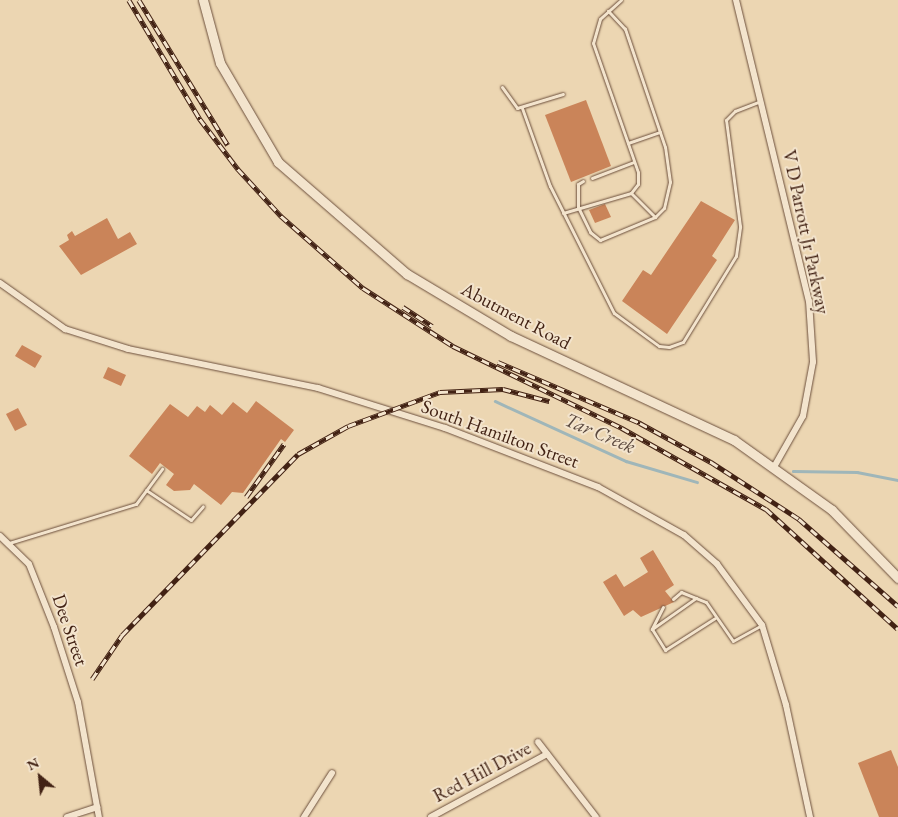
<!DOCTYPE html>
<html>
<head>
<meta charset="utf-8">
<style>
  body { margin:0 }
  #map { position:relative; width:898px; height:817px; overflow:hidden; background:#ecd6b2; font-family:"EB Garamond",serif }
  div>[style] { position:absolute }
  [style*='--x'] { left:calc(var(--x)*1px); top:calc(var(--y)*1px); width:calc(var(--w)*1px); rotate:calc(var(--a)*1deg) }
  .stream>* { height:2.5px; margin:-1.25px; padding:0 1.25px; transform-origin:1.25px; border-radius:1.25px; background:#9fb6b9 }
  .building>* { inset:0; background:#ca8459 }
  .roads { filter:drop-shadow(0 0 1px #6c4f3c) drop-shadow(0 0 1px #6c4f3c) }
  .service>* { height:3px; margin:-1.5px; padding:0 1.5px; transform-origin:1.5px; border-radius:1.5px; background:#f3e4cd }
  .minor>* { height:6px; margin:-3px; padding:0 3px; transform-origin:3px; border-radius:3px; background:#f3e4cd }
  .secondary>* { height:9px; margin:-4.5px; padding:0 4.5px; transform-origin:4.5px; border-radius:4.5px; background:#f3e4cd }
  .rail>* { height:4.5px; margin-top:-2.25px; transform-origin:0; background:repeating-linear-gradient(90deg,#f3e4cd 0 8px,#422214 0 16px); box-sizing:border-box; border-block:1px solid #422214 }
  span { translate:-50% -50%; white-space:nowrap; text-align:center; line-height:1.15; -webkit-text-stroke:4px #f3e4cd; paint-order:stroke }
  .street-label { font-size:19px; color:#422214 }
  .water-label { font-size:20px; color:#59473d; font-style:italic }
  .north { position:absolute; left:15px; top:752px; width:50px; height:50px; -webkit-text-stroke:4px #f3e4cd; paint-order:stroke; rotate:332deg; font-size:14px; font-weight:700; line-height:20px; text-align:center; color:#422214 }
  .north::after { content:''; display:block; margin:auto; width:18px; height:22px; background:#422214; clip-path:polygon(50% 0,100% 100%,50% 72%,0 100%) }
</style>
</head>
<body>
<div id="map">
  <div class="stream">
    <div style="--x:495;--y:401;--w:144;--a:24.6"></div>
    <div style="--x:626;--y:461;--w:74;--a:16.5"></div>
    <div style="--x:793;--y:471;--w:64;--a:0.9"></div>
    <div style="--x:857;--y:472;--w:42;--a:11"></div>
  </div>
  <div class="building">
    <div style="clip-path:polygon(586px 100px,611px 166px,571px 182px,545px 115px)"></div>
    <div style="clip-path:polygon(701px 201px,735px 220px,712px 256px,717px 260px,667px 334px,622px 301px,643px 270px,651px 275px)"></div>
    <div style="clip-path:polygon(605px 204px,611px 217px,595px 223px,589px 210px)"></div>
    <div style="clip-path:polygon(107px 218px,118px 239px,130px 232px,137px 244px,81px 275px,59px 246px,69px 240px,67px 235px,72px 231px,75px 236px)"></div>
    <div style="clip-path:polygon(22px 345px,42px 356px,35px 368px,15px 356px)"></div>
    <div style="clip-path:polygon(108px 367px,126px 375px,121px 386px,103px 378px)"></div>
    <div style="clip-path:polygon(256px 401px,294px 430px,285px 442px,281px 439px,243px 493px,232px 492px,221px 505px,194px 484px,190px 490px,174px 491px,166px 485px,174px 474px,160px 463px,152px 474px,129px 456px,170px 404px,188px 417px,197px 406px,205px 412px,210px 405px,222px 415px,233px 402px,247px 413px)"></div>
    <div style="clip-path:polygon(18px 408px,27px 425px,15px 431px,6px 414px)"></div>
    <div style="clip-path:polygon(653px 550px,674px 585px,665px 591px,674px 602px,641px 617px,633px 610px,624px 616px,603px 582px,616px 574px,624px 587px,648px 572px,640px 558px)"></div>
    <div style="clip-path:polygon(891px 750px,898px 767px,898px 817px,879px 817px,858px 763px)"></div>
  </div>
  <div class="roads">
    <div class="service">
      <div style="--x:621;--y:0;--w:28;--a:138"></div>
      <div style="--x:600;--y:19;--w:25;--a:106"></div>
      <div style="--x:593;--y:43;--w:137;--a:70.8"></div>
      <div style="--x:638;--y:172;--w:12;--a:90"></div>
      <div style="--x:638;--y:184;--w:11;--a:128"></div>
      <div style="--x:502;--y:87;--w:26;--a:54"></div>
      <div style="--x:517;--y:108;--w:48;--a:-16.9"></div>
      <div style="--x:522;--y:108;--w:83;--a:70.3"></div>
      <div style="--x:550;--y:186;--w:142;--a:63.3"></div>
      <div style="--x:614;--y:313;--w:56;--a:36.3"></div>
      <div style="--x:659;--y:346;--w:10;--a:6"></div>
      <div style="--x:669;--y:347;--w:15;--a:-20"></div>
      <div style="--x:683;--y:342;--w:101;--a:-58.4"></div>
      <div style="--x:736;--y:256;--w:30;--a:-82"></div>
      <div style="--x:740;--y:226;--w:107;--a:-97.5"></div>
      <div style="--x:726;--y:120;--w:13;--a:-45"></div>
      <div style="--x:735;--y:111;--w:28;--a:-21"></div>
      <div style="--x:628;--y:143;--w:34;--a:-19"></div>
      <div style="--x:592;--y:178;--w:45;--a:-20.9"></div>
      <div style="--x:583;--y:181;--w:6;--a:149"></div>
      <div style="--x:578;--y:184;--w:23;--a:90"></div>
      <div style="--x:578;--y:207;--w:28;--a:64"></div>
      <div style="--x:590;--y:232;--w:13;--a:39"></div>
      <div style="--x:600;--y:240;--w:60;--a:-22.7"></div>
      <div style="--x:655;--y:217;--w:13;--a:-45"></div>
      <div style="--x:664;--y:208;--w:27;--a:-77"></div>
      <div style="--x:670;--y:182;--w:35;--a:-98"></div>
      <div style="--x:665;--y:147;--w:125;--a:-108.7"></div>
      <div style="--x:625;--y:29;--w:25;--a:-133"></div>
      <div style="--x:563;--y:213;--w:71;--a:-16.4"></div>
      <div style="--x:631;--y:193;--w:34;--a:45"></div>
      <div style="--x:146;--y:490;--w:54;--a:33.7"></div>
      <div style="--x:191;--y:520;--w:18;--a:-49"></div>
      <div style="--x:9;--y:543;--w:133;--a:-17.1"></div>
      <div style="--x:136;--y:504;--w:44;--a:-53.4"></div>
      <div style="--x:673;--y:599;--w:11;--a:-41"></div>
      <div style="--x:681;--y:592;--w:27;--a:22"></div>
      <div style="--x:706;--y:602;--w:47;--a:55.3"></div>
      <div style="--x:733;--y:641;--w:33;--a:-29"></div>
      <div style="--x:663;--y:607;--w:25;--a:117"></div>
      <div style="--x:652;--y:629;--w:25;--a:58"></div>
      <div style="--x:665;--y:650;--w:59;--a:-32.6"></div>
      <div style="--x:652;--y:629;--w:54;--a:-35.2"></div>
    </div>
    <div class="minor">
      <div style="--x:736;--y:0;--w:310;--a:76.4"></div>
      <div style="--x:809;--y:301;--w:61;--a:86.2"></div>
      <div style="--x:813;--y:362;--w:55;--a:100.5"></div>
      <div style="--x:803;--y:416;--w:59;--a:119.6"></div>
      <div style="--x:0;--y:283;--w:80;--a:35.3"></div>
      <div style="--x:65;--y:329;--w:66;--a:17.6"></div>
      <div style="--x:128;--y:349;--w:194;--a:11.6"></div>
      <div style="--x:318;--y:388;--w:133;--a:17.5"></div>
      <div style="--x:445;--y:428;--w:164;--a:21.1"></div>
      <div style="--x:598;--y:487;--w:98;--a:29.2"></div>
      <div style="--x:684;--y:535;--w:44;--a:41.3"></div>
      <div style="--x:717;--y:564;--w:76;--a:53.6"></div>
      <div style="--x:762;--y:625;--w:84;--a:73.3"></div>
      <div style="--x:786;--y:705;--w:115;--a:77.9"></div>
      <div style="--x:0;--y:536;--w:40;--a:44"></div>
      <div style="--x:29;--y:564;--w:68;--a:68.4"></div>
      <div style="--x:54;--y:627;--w:79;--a:72.3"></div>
      <div style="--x:78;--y:702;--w:117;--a:79.7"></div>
      <div style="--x:538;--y:742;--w:95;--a:52.3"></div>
      <div style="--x:67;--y:817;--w:32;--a:-18"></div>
      <div style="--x:304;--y:817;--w:52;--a:-57.5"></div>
      <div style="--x:431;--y:817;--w:132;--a:-28.5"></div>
    </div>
    <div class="secondary">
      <div style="--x:203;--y:0;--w:65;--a:74.9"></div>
      <div style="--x:220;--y:63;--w:115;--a:59.6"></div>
      <div style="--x:278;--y:162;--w:171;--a:41"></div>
      <div style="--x:407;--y:274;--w:121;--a:30.8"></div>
      <div style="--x:511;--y:336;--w:246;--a:25"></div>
      <div style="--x:734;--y:440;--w:120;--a:35.5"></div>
      <div style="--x:832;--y:510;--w:95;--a:45.9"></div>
    </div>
  </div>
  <div class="rail">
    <div style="--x:129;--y:0;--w:139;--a:59.2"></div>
    <div style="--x:200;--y:119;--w:63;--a:52.8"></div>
    <div style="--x:238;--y:169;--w:64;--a:47.5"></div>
    <div style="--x:281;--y:216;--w:109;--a:41.3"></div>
    <div style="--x:363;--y:288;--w:107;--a:32.8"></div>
    <div style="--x:453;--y:346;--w:188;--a:25.9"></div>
    <div style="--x:622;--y:428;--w:165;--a:29.4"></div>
    <div style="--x:766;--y:509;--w:178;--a:42.3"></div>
    <div style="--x:139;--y:0;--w:170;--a:58.5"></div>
    <div style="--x:403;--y:307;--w:35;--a:33"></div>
    <div style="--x:498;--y:362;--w:155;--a:23.2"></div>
    <div style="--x:640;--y:423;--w:81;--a:28.8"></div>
    <div style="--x:711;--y:462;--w:105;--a:32.9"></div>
    <div style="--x:799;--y:519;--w:132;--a:41.3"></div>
    <div style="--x:246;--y:497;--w:65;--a:-54.4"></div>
    <div style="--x:92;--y:679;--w:53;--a:-55.7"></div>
    <div style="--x:122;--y:635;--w:252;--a:-45.8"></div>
    <div style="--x:298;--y:454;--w:57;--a:-29.2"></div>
    <div style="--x:348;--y:426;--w:98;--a:-20.3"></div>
    <div style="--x:440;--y:392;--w:63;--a:-2.7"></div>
    <div style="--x:503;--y:389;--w:48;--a:14.6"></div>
  </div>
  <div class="street-label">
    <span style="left:806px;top:232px;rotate:78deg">V D Parrott Jr Parkway</span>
    <span style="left:516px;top:316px;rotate:28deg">Abutment Road</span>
    <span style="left:500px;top:434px;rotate:20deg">South Hamilton Street</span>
    <span style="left:70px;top:630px;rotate:71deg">Dee Street</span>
    <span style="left:482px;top:772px;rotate:-28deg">Red Hill Drive</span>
  </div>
  <div class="water-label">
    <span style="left:600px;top:433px;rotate:23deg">Tar Creek</span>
  </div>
  <div class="north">N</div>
</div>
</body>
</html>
